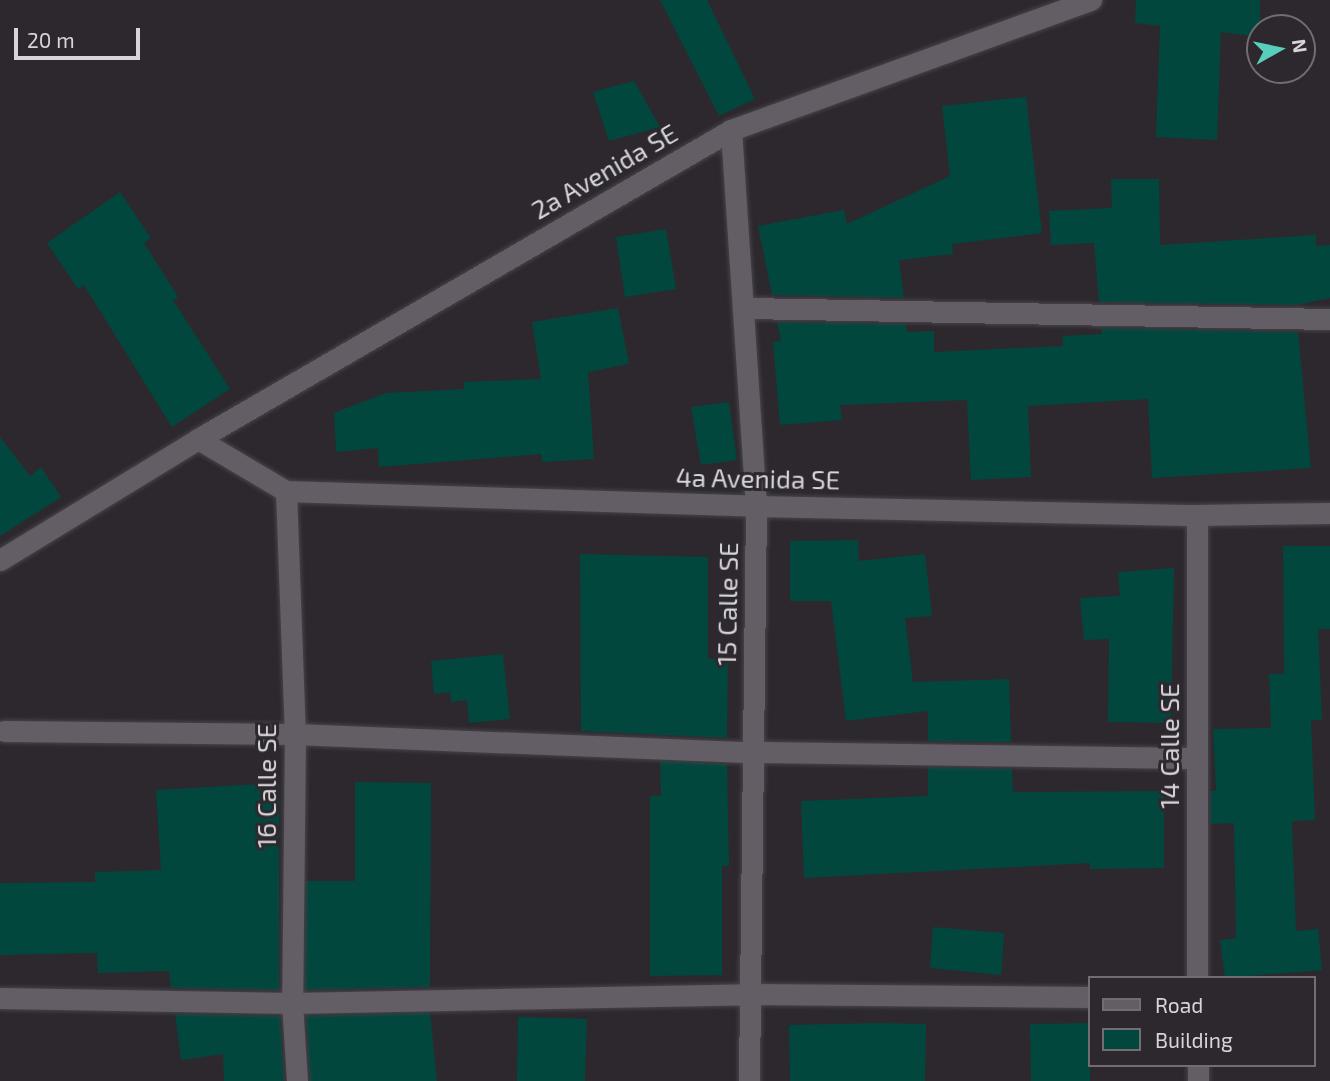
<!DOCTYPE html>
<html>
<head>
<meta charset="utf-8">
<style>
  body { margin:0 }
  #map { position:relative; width:1330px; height:1081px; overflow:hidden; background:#2c282e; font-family:"Exo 2",sans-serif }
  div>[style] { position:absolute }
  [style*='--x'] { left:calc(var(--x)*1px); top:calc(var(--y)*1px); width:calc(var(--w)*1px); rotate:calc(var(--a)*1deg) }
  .building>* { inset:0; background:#02473e }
  .roads { filter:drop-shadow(0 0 2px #474449) drop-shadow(0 0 2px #474449) }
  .street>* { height:21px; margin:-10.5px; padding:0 10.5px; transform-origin:10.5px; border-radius:10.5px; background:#635e66 }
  span { translate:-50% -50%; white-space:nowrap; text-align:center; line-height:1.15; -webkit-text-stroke:6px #2c282e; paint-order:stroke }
  .street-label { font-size:26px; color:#d8d5d9 }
  .legend { position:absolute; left:1088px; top:976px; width:228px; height:91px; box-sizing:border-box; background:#2c282e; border:2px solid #716d72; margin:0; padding:9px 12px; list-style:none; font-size:21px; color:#d8d5d9 }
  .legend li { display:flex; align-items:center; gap:14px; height:35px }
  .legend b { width:35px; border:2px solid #716d72 }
  .north { position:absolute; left:1246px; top:14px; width:70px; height:70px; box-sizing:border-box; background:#2c282e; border:2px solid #716d72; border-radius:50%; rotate:81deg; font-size:19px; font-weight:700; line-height:28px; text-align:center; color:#d8d5d9 }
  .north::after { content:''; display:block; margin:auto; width:24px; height:32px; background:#5acebc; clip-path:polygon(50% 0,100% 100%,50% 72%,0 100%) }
  .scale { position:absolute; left:14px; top:28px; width:126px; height:32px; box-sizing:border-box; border:4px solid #d8d5d9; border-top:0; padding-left:9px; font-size:21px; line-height:24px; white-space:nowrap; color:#d8d5d9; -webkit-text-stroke:5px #2c282e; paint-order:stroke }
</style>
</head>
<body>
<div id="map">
  <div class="building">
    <div style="clip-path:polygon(660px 0,707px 0,755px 99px,719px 116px)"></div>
    <div style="clip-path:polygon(1136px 0,1260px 0,1260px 37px,1221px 32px,1217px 140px,1156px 137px,1160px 26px,1135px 23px)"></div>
    <div style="clip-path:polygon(634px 81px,660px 127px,609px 141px,593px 92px)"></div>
    <div style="clip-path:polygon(1026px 97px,1042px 233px,952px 244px,953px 254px,899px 260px,904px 298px,772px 295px,758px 226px,844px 210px,847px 224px,950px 176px,942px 106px)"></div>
    <div style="clip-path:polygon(1111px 179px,1159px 179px,1160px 245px,1316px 235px,1316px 246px,1330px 245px,1330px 298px,1296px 305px,1099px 302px,1094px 243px,1051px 245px,1049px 211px,1112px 208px)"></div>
    <div style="clip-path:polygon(120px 192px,151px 238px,144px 243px,178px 297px,173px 300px,230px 389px,172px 427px,84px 285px,78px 289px,47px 243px)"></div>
    <div style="clip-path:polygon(666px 229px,676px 289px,625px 297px,616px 237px)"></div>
    <div style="clip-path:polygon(618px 308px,629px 364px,588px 372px,594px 459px,542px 462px,541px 454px,379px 467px,378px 448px,336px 452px,334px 413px,386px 393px,464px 389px,464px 382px,541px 379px,532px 322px)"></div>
    <div style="clip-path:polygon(777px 322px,906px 324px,907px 332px,934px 331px,934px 352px,1063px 346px,1062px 336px,1102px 334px,1101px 328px,1298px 332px,1311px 468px,1152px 478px,1148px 399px,1028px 406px,1031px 477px,971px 480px,967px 400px,840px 405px,842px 420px,780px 425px,773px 342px,781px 341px)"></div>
    <div style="clip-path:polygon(729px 402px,737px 460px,701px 465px,691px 407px)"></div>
    <div style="clip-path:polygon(0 437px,30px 476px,41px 467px,61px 497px,0 536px)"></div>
    <div style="clip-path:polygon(858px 540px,859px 561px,925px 554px,932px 616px,905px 618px,913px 682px,1009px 679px,1011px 742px,928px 741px,928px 711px,846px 721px,831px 601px,790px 601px,790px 541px)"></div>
    <div style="clip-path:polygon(1283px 546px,1330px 546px,1330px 629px,1318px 629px,1322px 720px,1311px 720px,1315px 820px,1292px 821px,1296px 931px,1318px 929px,1322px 970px,1225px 978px,1220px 940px,1236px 938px,1234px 823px,1210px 824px,1210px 791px,1216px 791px,1213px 729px,1271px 728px,1269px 674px,1284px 674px)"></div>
    <div style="clip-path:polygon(580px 554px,708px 557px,708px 659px,728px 659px,727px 738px,581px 731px)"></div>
    <div style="clip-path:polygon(1174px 568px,1171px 723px,1108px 722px,1109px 639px,1084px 640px,1080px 598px,1120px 596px,1118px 572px)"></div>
    <div style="clip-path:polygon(503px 654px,510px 719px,469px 723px,467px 700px,451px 702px,450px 692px,434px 694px,431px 661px)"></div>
    <div style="clip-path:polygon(660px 761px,727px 764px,729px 866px,722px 866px,722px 975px,650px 976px,650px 796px,661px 796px)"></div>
    <div style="clip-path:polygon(928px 767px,1012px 769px,1013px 792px,1164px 791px,1164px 868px,1090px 869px,1090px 863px,804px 878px,801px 801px,928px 796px)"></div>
    <div style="clip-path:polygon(355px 782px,431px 783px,430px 987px,305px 990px,306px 881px,355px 881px)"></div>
    <div style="clip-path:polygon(279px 783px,279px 990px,171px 988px,169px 971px,98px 973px,97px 953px,0 955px,0 883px,95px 882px,95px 872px,161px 870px,156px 790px)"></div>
    <div style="clip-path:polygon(933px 927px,1004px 933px,1001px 975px,930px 968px)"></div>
    <div style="clip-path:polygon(430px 1013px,437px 1081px,310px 1081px,306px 1016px)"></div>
    <div style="clip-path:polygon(175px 1014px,280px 1016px,284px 1081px,224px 1081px,223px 1054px,181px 1060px)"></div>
    <div style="clip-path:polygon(518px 1017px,587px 1019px,585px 1081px,517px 1081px)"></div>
    <div style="clip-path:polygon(876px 1023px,926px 1024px,925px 1081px,790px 1081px,789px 1025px)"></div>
    <div style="clip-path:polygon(1090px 1023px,1090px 1081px,1031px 1081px,1030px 1024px)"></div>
  </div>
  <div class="roads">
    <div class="street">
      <div style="--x:731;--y:130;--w:377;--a:86.2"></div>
      <div style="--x:756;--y:506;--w:575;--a:90.7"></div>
      <div style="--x:746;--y:308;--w:584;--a:1.08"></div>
      <div style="--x:198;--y:439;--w:102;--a:30.6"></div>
      <div style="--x:286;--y:491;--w:470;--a:1.8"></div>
      <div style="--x:756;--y:506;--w:441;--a:1.2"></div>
      <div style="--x:1197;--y:515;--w:133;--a:-0.9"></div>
      <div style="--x:286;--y:491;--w:243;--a:87.9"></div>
      <div style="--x:295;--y:734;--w:269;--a:90.6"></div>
      <div style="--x:292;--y:1003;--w:78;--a:86.3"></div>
      <div style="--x:1197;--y:515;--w:463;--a:90"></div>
      <div style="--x:0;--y:560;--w:232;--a:-31.4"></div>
      <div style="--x:198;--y:439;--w:616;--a:-30.1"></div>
      <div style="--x:731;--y:130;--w:383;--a:-19.9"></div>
      <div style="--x:4;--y:731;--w:291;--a:0.6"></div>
      <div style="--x:295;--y:734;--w:458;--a:2.3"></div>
      <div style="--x:753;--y:752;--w:444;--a:0.8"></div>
      <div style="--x:0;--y:998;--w:292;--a:1"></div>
      <div style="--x:292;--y:1003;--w:458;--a:-1.1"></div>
      <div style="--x:750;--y:994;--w:340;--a:0.5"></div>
      <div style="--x:1198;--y:1065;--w:16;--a:90"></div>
    </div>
  </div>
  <div class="street-label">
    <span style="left:604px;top:171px;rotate:-30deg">2a Avenida SE</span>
    <span style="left:758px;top:478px;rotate:1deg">4a Avenida SE</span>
    <span style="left:727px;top:604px;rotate:-89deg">15 Calle SE</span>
    <span style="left:1169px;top:746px;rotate:-90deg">14 Calle SE</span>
    <span style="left:266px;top:786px;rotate:-90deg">16 Calle SE</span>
  </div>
  <ul class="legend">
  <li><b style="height:9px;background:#635e66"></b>Road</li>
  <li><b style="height:19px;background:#02473e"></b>Building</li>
  </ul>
  <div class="north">N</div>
  <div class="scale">20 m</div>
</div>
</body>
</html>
